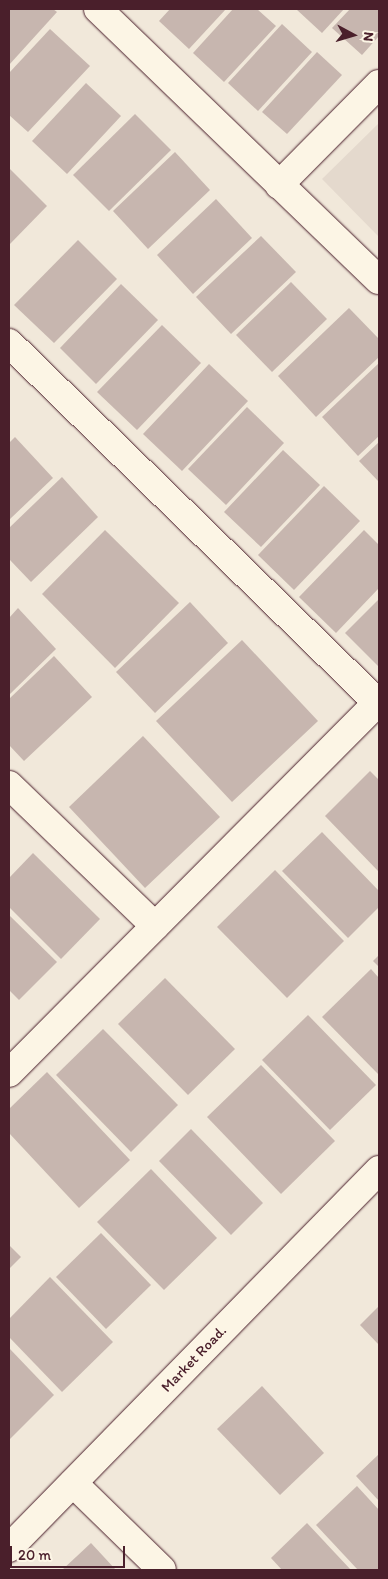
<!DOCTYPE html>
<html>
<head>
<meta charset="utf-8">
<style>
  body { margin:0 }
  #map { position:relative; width:388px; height:1579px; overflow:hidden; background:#f1e8da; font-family:Itim,sans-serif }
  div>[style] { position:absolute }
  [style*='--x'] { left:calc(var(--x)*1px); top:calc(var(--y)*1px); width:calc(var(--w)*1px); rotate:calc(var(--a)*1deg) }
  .built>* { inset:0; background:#e4d9cd }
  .building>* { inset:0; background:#c7b6af }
  .roads { filter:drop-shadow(0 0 1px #4a1f2b) drop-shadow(0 0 1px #4a1f2b) }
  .minor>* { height:28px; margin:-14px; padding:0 14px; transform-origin:14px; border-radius:14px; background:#fcf5e5 }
  .tertiary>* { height:28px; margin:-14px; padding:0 14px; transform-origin:14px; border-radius:14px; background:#fcf5e5 }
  span { translate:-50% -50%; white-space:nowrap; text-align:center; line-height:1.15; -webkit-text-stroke:4px #fcf5e5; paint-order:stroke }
  .street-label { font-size:15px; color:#4a1f2b }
  .frame { position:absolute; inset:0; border:10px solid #4a1f2b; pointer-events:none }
  .north { position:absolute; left:328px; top:10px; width:50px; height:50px; -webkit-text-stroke:4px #fcf5e5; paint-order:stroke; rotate:96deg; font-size:14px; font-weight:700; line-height:20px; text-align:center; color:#4a1f2b }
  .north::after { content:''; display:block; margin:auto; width:18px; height:22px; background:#4a1f2b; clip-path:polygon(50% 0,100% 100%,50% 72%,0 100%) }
  .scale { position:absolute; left:10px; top:1546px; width:115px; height:22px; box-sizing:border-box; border:2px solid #4a1f2b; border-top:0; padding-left:6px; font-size:15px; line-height:18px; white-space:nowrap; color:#4a1f2b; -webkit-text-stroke:4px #fcf5e5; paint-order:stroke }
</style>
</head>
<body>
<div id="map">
  <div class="built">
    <div style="clip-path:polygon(379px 123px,379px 237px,322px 179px)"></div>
  </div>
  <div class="building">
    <div style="clip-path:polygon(9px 9px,53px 9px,57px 12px,9px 65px)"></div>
    <div style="clip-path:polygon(170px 9px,226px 9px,189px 49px,159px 21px)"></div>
    <div style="clip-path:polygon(233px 9px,257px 9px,276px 26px,224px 82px,193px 53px)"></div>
    <div style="clip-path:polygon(296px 9px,344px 9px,322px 33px)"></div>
    <div style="clip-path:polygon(350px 9px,379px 9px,379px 36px,362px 55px,332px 28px)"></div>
    <div style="clip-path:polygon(282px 24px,312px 52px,258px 111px,228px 83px)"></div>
    <div style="clip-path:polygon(50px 29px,90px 66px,28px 132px,9px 115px,9px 73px)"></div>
    <div style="clip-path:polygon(317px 52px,342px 75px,287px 134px,262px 112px)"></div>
    <div style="clip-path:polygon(86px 83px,121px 116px,67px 174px,32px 141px)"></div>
    <div style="clip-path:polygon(135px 114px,171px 150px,109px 211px,73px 175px)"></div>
    <div style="clip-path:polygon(175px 152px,210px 190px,148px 249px,113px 211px)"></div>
    <div style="clip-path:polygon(9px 168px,47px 206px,9px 245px)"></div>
    <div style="clip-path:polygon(216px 199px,252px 238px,193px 294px,157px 255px)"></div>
    <div style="clip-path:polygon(261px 236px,296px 272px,231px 334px,196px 297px)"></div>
    <div style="clip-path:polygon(78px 240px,117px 279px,54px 343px,14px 305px)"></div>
    <div style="clip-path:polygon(291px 282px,327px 319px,272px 372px,236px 335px)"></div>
    <div style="clip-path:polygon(121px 284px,158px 320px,96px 384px,60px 348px)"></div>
    <div style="clip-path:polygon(349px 308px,379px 339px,379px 357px,316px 417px,278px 376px)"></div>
    <div style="clip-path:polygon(162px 325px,201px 363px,137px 430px,97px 392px)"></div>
    <div style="clip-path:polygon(379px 363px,379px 436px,358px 456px,322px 417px)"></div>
    <div style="clip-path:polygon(209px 364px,248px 401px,182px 471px,143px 434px)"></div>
    <div style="clip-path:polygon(247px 407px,284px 443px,226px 505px,188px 469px)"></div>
    <div style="clip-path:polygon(15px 437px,53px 478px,9px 520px,9px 443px)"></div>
    <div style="clip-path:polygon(379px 442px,379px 482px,359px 461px)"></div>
    <div style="clip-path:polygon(283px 450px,320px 485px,261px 547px,224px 512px)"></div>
    <div style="clip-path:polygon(62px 477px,98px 517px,31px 582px,9px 559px,9px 528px)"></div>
    <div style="clip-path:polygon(324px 486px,360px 521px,294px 590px,258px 555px)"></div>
    <div style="clip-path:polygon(105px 530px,179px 603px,115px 668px,42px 594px)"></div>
    <div style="clip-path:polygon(364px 530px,379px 545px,379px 588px,336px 633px,299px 597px)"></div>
    <div style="clip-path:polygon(379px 599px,379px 667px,345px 633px)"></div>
    <div style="clip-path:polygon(190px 602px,228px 643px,155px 713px,116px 672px)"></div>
    <div style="clip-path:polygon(18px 608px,56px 649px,9px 695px,9px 618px)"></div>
    <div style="clip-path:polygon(242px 640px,318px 721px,232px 802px,156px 721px)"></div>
    <div style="clip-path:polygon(54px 656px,92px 697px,24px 761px,9px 745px,9px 699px)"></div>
    <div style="clip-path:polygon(143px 736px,220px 817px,145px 888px,69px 807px)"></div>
    <div style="clip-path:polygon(370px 771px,379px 780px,379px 872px,325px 816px)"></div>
    <div style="clip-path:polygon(322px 832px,379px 891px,379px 907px,348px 938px,282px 871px)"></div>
    <div style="clip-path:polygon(33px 853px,100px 919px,61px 959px,9px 907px,9px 878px)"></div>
    <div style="clip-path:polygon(275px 870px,344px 941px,287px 998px,217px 927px)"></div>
    <div style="clip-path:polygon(9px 915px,57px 962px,19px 1000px,9px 990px)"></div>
    <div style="clip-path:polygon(379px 955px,379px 967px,373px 961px)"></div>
    <div style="clip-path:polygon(371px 969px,379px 978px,379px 1075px,322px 1017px)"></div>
    <div style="clip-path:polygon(165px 978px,235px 1049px,188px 1095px,118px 1024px)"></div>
    <div style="clip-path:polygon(308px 1015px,376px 1085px,330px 1130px,262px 1060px)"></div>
    <div style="clip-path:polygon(103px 1029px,178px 1105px,131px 1152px,56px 1075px)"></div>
    <div style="clip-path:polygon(261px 1065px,335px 1141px,281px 1194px,207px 1117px)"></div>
    <div style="clip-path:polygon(47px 1072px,130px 1160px,79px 1208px,9px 1133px,9px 1109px)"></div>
    <div style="clip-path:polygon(191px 1129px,263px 1203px,231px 1235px,159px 1161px)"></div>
    <div style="clip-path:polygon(151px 1169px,217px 1238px,164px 1290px,97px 1222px)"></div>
    <div style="clip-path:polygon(101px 1233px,151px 1285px,106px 1329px,56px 1277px)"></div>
    <div style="clip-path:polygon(9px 1245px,21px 1257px,9px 1269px)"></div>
    <div style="clip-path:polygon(50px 1277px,113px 1342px,62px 1392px,9px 1337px,9px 1319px)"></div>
    <div style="clip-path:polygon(379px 1306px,379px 1345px,360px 1325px)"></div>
    <div style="clip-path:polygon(9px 1348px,54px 1395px,9px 1440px)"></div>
    <div style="clip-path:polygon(262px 1386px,324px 1453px,280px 1495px,217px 1429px)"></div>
    <div style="clip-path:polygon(379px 1454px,379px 1501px,356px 1476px)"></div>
    <div style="clip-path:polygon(357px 1486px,379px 1510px,379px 1570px,358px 1570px,316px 1525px)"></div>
    <div style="clip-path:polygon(307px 1523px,351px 1570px,282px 1570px,271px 1558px)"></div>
    <div style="clip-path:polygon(91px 1543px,116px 1570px,62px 1570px)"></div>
  </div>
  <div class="roads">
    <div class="minor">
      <div style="--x:98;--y:9;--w:390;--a:44"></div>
      <div style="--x:279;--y:185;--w:142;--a:-45.3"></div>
      <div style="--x:9;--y:343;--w:517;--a:44.29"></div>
      <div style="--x:9;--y:785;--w:203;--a:44"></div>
      <div style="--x:9;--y:1073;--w:523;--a:-45.15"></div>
      <div style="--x:73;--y:1483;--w:124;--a:44.3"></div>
    </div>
    <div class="tertiary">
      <div style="--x:9;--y:1548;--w:529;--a:-45.61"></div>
    </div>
  </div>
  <div class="street-label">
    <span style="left:194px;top:1359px;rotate:-46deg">Market Road.</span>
  </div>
  <div class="frame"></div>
  <div class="north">N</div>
  <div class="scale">20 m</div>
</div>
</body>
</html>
